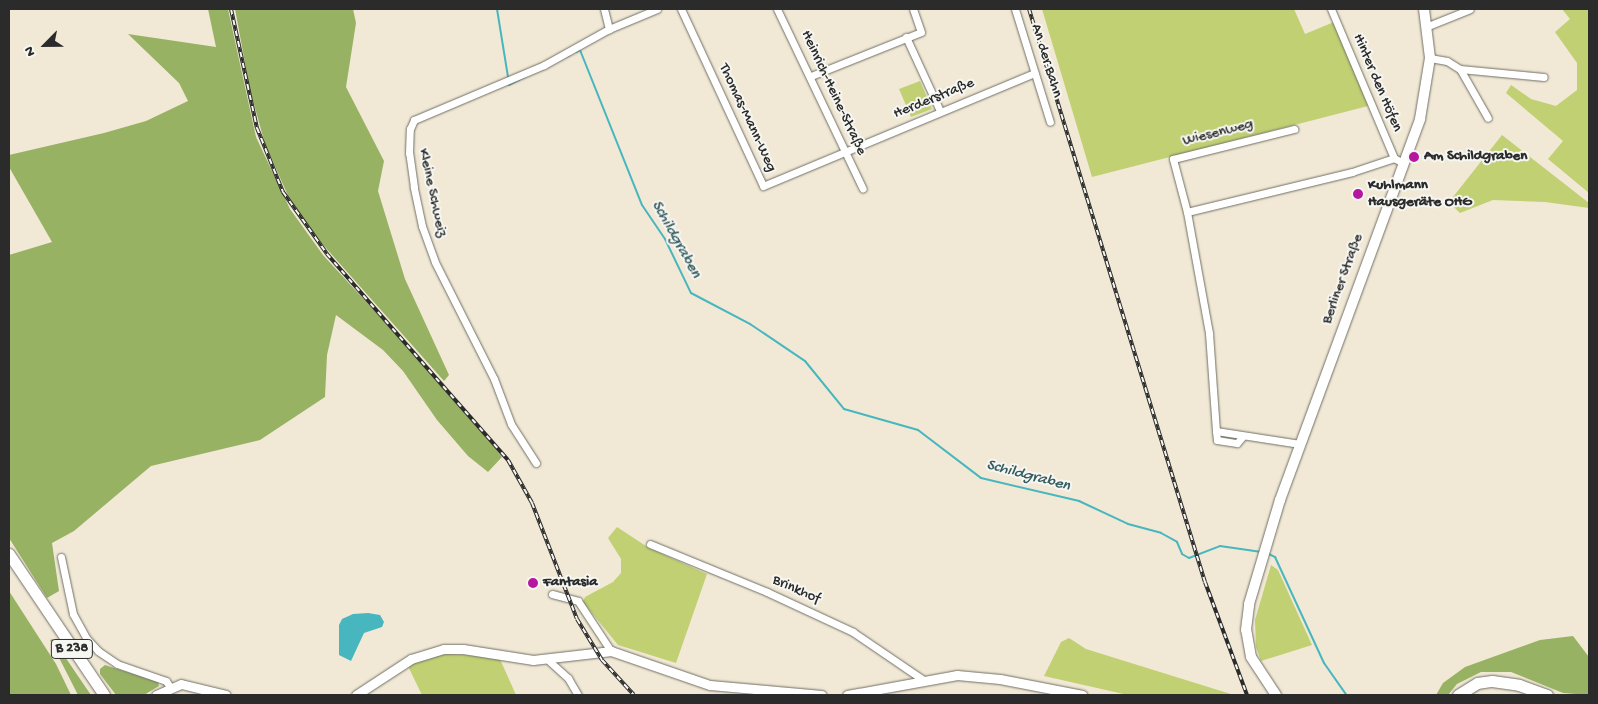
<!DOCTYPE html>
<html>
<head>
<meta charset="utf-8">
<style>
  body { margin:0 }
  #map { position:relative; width:1598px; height:704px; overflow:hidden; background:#f1e9d5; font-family:"Gochi Hand",sans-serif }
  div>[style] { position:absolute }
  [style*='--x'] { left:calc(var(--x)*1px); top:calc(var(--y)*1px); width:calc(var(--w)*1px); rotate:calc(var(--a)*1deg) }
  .green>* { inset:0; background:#c0d072 }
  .forest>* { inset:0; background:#98b264 }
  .water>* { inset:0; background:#47b6bf }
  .stream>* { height:2px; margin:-1px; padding:0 1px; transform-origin:1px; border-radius:1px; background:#47b6bf }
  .roads { filter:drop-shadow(0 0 1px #706e66) drop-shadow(0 0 1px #706e66) }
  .minor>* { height:7px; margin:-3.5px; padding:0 3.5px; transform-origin:3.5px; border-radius:3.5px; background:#fff }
  .tertiary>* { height:9px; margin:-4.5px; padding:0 4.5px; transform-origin:4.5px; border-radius:4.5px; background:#fff }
  .secondary>* { height:10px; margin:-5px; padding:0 5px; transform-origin:5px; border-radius:5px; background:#fff }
  .primary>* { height:11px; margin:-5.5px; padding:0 5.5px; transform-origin:5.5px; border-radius:5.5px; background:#fff }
  .rail>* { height:4px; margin-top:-2px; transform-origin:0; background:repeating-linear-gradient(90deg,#f6f6f2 0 5.5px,#2b2b2b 0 11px); box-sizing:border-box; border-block:1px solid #2b2b2b }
  .dots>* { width:14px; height:14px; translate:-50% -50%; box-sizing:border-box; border:2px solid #f6f6f2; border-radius:50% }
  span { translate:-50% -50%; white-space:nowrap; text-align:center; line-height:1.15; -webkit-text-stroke:4px #f6f6f2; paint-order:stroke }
  .shield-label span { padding:1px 4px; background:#f6f6f2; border:1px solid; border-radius:4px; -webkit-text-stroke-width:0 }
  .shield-label { font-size:14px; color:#2b2b2b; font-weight:700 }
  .street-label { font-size:15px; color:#2b2b2b }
  .poi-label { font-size:15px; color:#2b2b2b; font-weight:700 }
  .left { translate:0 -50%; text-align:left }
  .water-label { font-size:16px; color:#355c5f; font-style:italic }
  .frame { position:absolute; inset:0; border:10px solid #2b2b2b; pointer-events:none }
  .north { position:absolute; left:20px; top:20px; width:50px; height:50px; -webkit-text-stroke:4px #f6f6f2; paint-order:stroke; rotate:247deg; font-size:14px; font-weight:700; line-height:20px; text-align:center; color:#2b2b2b }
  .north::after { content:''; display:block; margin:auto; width:18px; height:22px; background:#2b2b2b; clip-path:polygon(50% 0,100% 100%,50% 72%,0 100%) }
</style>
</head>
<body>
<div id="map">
  <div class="green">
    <div style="clip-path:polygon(1042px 9px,1294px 9px,1305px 34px,1334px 22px,1368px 106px,1092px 177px)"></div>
    <div style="clip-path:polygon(1562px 9px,1589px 9px,1589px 193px,1548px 159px,1563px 141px,1506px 93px,1511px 85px,1531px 99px,1556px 106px,1577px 90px,1577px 63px,1555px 32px,1570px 19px)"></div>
    <div style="clip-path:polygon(920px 81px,932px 109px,911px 117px,899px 89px)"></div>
    <div style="clip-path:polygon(1502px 135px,1589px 203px,1589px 208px,1545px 202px,1493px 200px,1460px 213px,1449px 202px)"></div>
    <div style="clip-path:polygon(617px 527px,649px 548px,707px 574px,676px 663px,618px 645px,583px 602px,585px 597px,613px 582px,621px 573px,621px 559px,608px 538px)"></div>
    <div style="clip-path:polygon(1271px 565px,1278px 570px,1312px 645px,1261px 661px,1256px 647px,1255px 620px)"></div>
    <div style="clip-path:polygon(1069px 638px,1086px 649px,1234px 695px,1128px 695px,1044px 676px,1061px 642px)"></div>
    <div style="clip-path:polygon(447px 654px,499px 657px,516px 695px,422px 695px,406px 662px)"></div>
  </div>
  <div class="forest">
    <div style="clip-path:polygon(208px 9px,228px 9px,256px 137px,290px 209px,323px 255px,465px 409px,502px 457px,488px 472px,468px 456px,437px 420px,403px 371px,383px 350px,336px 315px,327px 355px,325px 397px,260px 440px,151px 466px,74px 531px,52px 543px,59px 591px,47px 598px,9px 538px,9px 255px,52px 242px,9px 167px,9px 155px,104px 133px,146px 121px,188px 101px,179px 83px,128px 34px,216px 47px)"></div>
    <div style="clip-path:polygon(235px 9px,353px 9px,356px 23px,346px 87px,384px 161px,378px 191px,405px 279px,449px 375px,444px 381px,317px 238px,289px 198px,265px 144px,250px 90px)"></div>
    <div style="clip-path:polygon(9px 591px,56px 664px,71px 695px,9px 695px)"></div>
    <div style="clip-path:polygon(1573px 636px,1589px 657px,1589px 695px,1563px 693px,1511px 672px,1481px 672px,1457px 684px,1448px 695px,1436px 695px,1443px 683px,1465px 667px,1540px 640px)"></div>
    <div style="clip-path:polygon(53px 639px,78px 676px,91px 695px,78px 695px,50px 640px)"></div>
    <div style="clip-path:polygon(105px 665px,158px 682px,159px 686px,144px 695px,116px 695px,100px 674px,100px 669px)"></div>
  </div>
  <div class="water">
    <div style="clip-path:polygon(368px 613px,380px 615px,384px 622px,382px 627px,364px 633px,351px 661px,339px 655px,339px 625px,342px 619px,353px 614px)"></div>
  </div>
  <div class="stream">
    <div style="--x:497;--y:9;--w:69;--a:80.8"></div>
    <div style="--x:576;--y:52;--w:4;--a:-27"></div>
    <div style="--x:580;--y:50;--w:167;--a:68.2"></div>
    <div style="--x:642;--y:205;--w:41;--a:55.9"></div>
    <div style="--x:665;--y:239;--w:60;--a:64.3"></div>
    <div style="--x:691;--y:293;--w:67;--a:27.7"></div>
    <div style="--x:750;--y:324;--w:66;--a:33.9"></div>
    <div style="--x:805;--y:361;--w:62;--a:50.9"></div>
    <div style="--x:844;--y:409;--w:77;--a:15.8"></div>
    <div style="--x:918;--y:430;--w:79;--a:37.3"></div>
    <div style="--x:981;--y:478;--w:101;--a:13.2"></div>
    <div style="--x:1079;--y:501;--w:54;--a:25.1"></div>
    <div style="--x:1128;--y:524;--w:34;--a:15"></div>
    <div style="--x:1161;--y:533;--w:18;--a:29"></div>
    <div style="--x:1177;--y:542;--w:13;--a:67"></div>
    <div style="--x:1182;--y:554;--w:8;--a:30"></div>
    <div style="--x:1189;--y:558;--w:33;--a:-21"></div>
    <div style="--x:1220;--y:546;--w:42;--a:8.1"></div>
    <div style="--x:565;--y:57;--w:5;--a:-22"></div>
    <div style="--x:508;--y:82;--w:3;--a:72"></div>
    <div style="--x:509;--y:85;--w:20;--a:-27"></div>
    <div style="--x:1269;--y:554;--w:7;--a:27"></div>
    <div style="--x:1275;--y:557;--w:117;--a:65.2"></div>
    <div style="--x:1324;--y:663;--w:39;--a:55"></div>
  </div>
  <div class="roads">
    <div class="minor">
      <div style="--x:604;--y:9;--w:21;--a:76"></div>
      <div style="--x:609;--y:29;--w:52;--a:-22.6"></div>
      <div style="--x:681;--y:9;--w:195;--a:65.1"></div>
      <div style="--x:763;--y:186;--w:294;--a:-22.6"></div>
      <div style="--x:777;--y:9;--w:199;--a:64.5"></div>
      <div style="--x:1015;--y:9;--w:118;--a:72.8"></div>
      <div style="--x:1331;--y:9;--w:162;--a:67.1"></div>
      <div style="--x:1394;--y:158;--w:10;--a:29"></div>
      <div style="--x:1428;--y:26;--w:45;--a:-22"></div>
      <div style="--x:906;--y:37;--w:81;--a:65.3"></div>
      <div style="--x:1430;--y:58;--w:17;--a:10"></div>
      <div style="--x:1447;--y:61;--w:15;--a:32"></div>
      <div style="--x:1460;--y:69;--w:84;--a:5.4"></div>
      <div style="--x:1460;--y:69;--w:56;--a:60.3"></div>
      <div style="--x:811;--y:76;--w:118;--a:-21.8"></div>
      <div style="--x:921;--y:32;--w:24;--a:-109"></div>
      <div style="--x:1187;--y:212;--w:55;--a:-104.8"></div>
      <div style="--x:1173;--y:159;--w:125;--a:-13.9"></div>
      <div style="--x:1216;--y:431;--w:9;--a:84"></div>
      <div style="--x:1217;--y:440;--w:20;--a:9"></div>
      <div style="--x:1237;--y:443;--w:9;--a:-49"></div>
      <div style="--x:1300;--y:444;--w:85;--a:-171.2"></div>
      <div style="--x:1216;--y:431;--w:98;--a:-94.1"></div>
      <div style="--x:1209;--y:333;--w:123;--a:-100.3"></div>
      <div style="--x:1187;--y:212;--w:170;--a:-13.6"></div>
      <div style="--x:1352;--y:172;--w:44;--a:-18.4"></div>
      <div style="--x:536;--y:463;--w:46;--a:-122.7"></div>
      <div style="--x:511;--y:424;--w:48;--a:-110.7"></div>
      <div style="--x:494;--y:379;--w:131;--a:-116.8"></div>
      <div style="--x:435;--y:262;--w:38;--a:-110"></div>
      <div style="--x:422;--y:226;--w:40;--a:-102"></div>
      <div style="--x:414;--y:187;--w:34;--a:-98"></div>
      <div style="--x:409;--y:153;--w:24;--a:-88"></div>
      <div style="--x:410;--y:129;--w:10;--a:-66"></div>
      <div style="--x:414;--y:120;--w:141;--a:-22.9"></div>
      <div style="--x:544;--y:65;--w:74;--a:-29"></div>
      <div style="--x:650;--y:544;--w:126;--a:22.3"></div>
      <div style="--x:767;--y:592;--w:95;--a:24.9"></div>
      <div style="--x:853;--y:632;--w:83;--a:34.3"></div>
      <div style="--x:61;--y:557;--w:58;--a:78.1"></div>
      <div style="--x:73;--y:614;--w:29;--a:61"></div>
      <div style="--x:87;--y:639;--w:16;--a:47"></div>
      <div style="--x:98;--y:651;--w:23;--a:34"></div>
      <div style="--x:117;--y:664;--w:52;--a:19.1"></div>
      <div style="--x:166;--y:681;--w:7;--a:56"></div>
      <div style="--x:552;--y:594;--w:27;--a:15"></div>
      <div style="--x:578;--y:601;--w:60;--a:56.6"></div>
      <div style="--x:548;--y:660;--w:27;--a:42"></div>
      <div style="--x:568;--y:678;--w:20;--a:60"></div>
    </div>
    <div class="tertiary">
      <div style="--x:156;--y:695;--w:27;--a:-24"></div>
      <div style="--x:181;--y:684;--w:46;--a:13.7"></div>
      <div style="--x:356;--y:695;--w:66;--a:-33.2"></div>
      <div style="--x:411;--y:659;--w:34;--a:-17"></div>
      <div style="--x:444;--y:649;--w:19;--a:0"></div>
      <div style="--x:463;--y:649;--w:71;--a:8.9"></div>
      <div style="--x:533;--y:660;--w:79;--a:-6.6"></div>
      <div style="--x:611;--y:651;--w:105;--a:19"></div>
      <div style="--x:710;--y:685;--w:112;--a:5.1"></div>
      <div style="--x:847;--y:695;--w:112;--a:-10.3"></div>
      <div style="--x:957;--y:675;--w:43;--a:5.3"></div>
      <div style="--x:1000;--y:679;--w:84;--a:11"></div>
    </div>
    <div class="secondary">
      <div style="--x:1276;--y:695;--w:45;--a:-123.3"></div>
      <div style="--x:1251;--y:657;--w:27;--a:-100"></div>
      <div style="--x:1246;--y:630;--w:26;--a:-83"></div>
      <div style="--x:1249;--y:604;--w:109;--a:-73.4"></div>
      <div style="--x:1280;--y:500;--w:406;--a:-69.8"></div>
      <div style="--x:1420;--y:119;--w:62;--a:-80.7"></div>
      <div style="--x:1430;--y:58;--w:49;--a:-97"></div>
    </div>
    <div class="primary">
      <div style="--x:9;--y:554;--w:170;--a:56"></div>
      <div style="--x:1458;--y:695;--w:22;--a:-32"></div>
      <div style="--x:1477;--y:683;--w:15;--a:-8"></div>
      <div style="--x:1492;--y:681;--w:27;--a:8"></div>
      <div style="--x:1519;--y:685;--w:30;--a:20"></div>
    </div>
  </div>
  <div class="rail">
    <div style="--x:231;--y:9;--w:122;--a:77.7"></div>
    <div style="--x:257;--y:128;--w:69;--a:67.9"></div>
    <div style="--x:283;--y:192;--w:76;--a:54.6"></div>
    <div style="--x:327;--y:254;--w:274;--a:48.7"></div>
    <div style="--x:508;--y:460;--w:49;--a:60.8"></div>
    <div style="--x:532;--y:503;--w:124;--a:68.8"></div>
    <div style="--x:577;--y:619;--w:48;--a:58.6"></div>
    <div style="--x:602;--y:660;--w:47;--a:47.6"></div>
    <div style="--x:1029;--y:9;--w:599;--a:72.93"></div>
    <div style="--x:1205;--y:582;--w:121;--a:69.6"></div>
  </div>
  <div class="dots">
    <div style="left:1414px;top:157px;background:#b5179e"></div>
    <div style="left:1358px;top:194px;background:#b5179e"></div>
    <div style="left:533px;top:583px;background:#b5179e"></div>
  </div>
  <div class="shield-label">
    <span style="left:72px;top:649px">B 238</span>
  </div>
  <div class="street-label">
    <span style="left:1046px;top:61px;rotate:73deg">An der Bahn</span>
    <span style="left:1377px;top:83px;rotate:67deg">Hinter den Höfen</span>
    <span style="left:833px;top:93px;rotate:65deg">Heinrich-Heine-Straße</span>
    <span style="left:934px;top:99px;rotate:-22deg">Herderstraße</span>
    <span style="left:747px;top:118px;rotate:65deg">Thomas-Mann-Weg</span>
    <span style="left:1218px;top:133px;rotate:-14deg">Wiesenweg</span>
    <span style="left:432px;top:193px;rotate:78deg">Kleine Schweiz</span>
    <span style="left:1343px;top:279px;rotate:-70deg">Berliner Straße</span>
    <span style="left:796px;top:590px;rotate:24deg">Brinkhof</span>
  </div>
  <div class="poi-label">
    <span class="left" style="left:1424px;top:157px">Am Schildgraben</span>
    <span class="left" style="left:1368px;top:194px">Kuhlmann<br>Hausgeräte OHG</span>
    <span class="left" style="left:543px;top:583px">Fantasia</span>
  </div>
  <div class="water-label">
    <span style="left:675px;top:240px;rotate:61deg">Schildgraben</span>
    <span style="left:1028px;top:477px;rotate:15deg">Schildgraben</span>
  </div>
  <div class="frame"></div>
  <div class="north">N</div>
</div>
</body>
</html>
